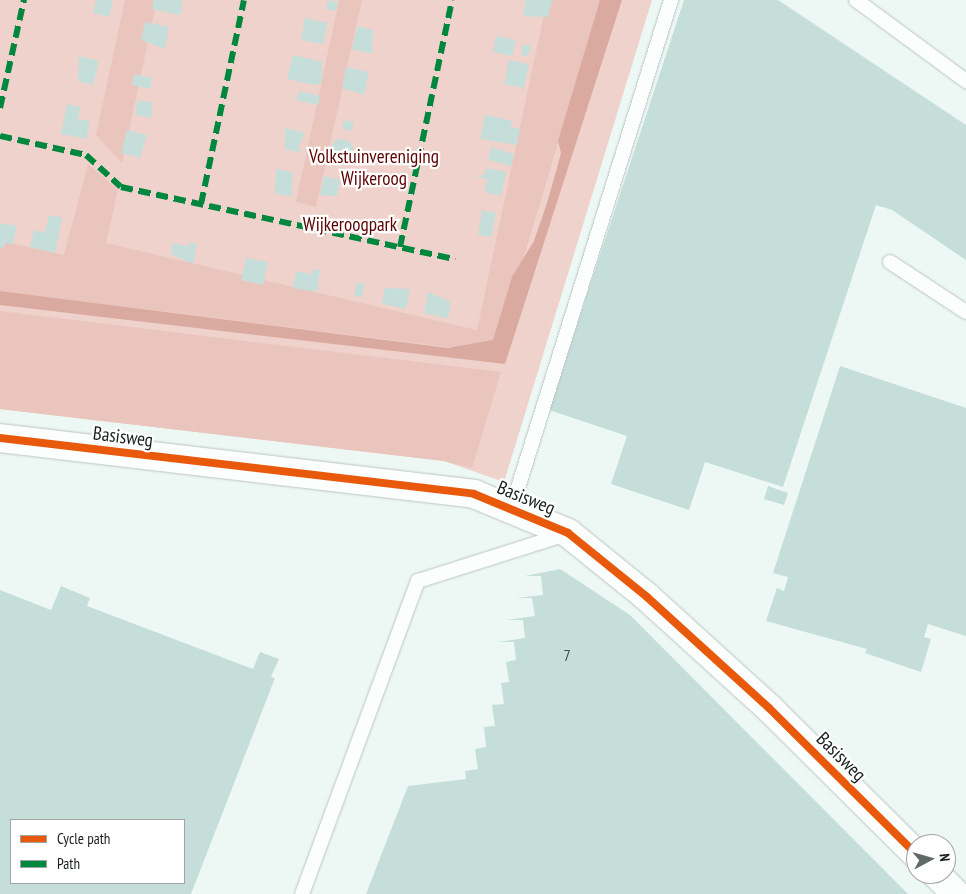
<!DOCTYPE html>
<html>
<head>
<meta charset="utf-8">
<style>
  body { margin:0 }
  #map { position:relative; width:966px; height:894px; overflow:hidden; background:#edf8f5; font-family:"PT Sans Narrow",sans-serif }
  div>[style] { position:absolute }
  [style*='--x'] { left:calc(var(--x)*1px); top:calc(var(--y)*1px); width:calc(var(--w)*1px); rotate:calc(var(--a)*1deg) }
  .green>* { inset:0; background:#efd2cb }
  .forest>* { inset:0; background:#eac5bd }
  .water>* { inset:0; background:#daaaa0 }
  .building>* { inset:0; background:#c6ded9 }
  .round { border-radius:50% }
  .roads { filter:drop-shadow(0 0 1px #bcc4c2) drop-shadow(0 0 1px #bcc4c2) }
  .service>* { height:14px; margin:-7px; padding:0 7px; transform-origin:7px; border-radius:7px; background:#fcfefe }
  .tertiary>* { height:28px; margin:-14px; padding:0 14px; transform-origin:14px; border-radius:14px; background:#fcfefe }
  .quiet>* { height:6px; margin-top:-3px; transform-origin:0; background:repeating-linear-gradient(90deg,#00873e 0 12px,transparent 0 18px) }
  .cycleway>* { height:8px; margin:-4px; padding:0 4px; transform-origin:4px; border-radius:4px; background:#e8590c }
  span { translate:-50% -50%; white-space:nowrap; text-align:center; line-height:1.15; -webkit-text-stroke:4.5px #fff; paint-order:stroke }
  .number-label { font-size:16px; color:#434e4b }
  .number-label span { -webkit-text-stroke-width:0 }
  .park-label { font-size:19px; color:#5c0000 }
  .street-label { font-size:19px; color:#171e1c }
  .legend { position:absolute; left:10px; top:819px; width:175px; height:65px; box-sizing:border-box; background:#fff; border:1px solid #a2a5a4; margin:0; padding:6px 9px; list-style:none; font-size:15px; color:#171e1c }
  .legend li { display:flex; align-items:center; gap:10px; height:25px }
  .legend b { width:25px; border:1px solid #a2a5a4 }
  .north { position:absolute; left:906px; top:834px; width:50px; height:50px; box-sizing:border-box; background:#fff; border:1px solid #a2a5a4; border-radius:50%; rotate:84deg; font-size:14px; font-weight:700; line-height:20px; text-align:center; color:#171e1c }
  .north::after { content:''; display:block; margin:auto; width:18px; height:22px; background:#626a68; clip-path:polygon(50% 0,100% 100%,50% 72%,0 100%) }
</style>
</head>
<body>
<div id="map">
  <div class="green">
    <div style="clip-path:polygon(0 0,652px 0,504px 482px,444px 461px,0 409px)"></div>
  </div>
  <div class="forest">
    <div style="clip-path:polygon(125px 0,157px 0,122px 163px,96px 135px)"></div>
    <div style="clip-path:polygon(339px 0,362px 0,316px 207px,296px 202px)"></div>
    <div style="clip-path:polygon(547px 0,601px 0,495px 353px,0 291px,0 241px,64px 255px,88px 164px,118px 190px,106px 243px,477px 330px)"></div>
    <div style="clip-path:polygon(0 311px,501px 372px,472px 468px,444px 461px,0 409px)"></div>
  </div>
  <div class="water">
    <div style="clip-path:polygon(600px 0,622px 0,505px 364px,0 305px,0 291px,448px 348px,493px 340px,512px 277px,534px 241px,548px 200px,561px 153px,558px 141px)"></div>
  </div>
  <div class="building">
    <div style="clip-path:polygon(96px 0,113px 0,109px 17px,93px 13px)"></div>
    <div style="clip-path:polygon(154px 0,183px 0,180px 15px,152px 9px)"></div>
    <div style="clip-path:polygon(328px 0,338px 2px,336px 11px,326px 9px)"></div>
    <div style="clip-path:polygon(526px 0,552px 0,548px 17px,523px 16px)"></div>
    <div style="clip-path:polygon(684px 0,778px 0,966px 125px,966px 260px,892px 210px,876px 205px,783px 487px,705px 462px,689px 510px,611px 484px,627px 436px,549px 410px)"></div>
    <div style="clip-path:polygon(305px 18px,327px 23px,323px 44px,301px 40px)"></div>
    <div style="clip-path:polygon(145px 22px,169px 27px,165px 49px,141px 40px)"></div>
    <div style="clip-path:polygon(357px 26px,373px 30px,372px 54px,352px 49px)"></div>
    <div style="clip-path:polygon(496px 36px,516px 40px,512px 56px,493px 52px)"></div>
    <div style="clip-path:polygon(523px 44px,531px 46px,528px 56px,521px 55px)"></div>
    <div style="clip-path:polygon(293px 55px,322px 62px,322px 82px,316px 85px,287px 79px)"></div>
    <div style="clip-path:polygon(79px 56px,99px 61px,93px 85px,78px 81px)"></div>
    <div style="clip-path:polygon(509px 60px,529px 64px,524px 88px,504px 84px)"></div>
    <div style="clip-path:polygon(346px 67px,369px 72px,364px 95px,342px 88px)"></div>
    <div style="clip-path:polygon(134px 74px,152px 78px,150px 89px,132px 85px)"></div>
    <div style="clip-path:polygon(299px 91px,320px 96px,318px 105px,296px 100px)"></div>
    <div style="clip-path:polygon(138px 100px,153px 103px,151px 118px,135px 115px)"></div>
    <div style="clip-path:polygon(67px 104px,80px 107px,78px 119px,90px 121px,86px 139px,61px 134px)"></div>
    <div style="clip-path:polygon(485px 115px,512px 121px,511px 127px,520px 129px,517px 145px,480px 139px)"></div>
    <div style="clip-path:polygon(344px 120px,354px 122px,352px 131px,342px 128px)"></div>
    <div style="clip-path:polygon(285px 128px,305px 133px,298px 147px,301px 153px,285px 149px)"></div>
    <div style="clip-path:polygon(127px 130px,147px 135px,140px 158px,121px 153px)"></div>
    <div class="round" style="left:331px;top:139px;width:22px;height:22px"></div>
    <div style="clip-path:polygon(491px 147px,514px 154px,511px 166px,488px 160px)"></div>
    <div style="clip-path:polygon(486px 168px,506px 172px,501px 196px,485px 192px,487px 179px,475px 176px,484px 175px)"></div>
    <div style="clip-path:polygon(276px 169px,293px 172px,291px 197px,275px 193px)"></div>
    <div style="clip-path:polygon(324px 176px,340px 180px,337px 196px,320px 195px)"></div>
    <div style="clip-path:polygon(482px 210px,496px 213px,491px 237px,478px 235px)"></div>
    <div style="clip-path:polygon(49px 215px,62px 218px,55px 253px,30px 247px,34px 230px,45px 233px)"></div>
    <div style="clip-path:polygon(0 223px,17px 226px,13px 244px,5px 243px,4px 248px,0 247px)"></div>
    <div style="clip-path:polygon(190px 242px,197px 244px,193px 264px,171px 254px,173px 243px,189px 246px)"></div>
    <div style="clip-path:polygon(246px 258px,268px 262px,263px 285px,241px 280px)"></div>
    <div style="clip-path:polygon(312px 269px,320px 271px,317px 292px,293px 288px,296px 271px,312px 274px)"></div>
    <div style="clip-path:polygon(357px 282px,365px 284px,362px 297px,354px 295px)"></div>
    <div style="clip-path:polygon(385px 288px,410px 289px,406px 309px,382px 304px)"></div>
    <div style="clip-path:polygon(428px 292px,451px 302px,448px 318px,424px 313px)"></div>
    <div style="clip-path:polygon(840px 366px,966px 408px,966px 636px,928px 624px,924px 637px,931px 639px,921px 672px,865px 653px,867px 649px,766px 621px,777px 588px,784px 591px,788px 577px,773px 573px)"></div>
    <div style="clip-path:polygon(768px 486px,788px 493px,784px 505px,764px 499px)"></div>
    <div style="clip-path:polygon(560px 569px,630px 615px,908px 894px,366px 894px,408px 786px,466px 779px,465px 771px,478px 769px,475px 749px,486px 747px,484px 727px,495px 726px,492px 705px,504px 704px,501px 683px,509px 682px,506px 662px,516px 660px,514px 642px,498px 642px,525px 638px,523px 620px,507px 620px,535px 616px,532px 598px,516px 598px,543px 595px,541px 576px,525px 576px)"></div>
    <div style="clip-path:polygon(evenodd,61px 586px,90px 598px,87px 606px,253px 669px,260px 652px,279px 659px,271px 677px,275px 678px,191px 894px,0 894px,0 590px,51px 610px,61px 586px,11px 820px,184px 820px,184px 883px,11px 883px,11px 820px)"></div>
  </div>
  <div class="roads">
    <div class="service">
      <div style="--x:856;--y:0;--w:137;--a:36.4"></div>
      <div style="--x:890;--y:262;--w:91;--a:33.3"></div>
      <div style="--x:511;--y:510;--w:535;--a:-72.58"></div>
      <div style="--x:302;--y:894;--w:334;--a:-69.7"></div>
      <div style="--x:418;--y:581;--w:155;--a:-17.6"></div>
    </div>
    <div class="tertiary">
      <div style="--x:0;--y:438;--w:477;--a:6.7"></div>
      <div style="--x:474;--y:494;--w:102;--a:22.5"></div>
      <div style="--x:568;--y:533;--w:102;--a:39"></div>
      <div style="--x:647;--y:597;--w:165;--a:42.3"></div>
      <div style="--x:769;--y:708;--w:207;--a:44.8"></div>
      <div style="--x:936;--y:874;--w:28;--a:45"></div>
    </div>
  </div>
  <div class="quiet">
    <div style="--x:0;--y:108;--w:111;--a:-77.5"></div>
    <div style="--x:0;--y:136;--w:88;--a:12.5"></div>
    <div style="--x:86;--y:155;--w:47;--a:42.4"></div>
    <div style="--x:121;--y:187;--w:342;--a:12.2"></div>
    <div style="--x:201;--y:204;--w:208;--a:-78.1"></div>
    <div style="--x:400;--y:247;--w:252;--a:-78.1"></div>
  </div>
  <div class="cycleway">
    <div style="--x:0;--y:438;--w:477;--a:6.7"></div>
    <div style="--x:474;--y:494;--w:102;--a:22.5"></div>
    <div style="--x:568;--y:533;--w:102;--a:39"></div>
    <div style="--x:647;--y:597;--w:165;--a:42.3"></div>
    <div style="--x:769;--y:708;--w:207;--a:44.8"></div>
  </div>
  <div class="number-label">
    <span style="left:567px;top:655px">7</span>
  </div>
  <div class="park-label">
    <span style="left:374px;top:168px">Volkstuinvereniging<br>Wijkeroog</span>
    <span style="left:350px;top:225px">Wijkeroogpark</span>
  </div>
  <div class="street-label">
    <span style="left:123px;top:437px;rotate:7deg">Basisweg</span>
    <span style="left:526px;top:498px;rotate:22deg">Basisweg</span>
    <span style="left:841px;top:757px;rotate:45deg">Basisweg</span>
  </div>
  <ul class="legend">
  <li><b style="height:6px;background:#e8590c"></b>Cycle path</li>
  <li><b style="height:6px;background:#00873e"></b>Path</li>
  </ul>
  <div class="north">N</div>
</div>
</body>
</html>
